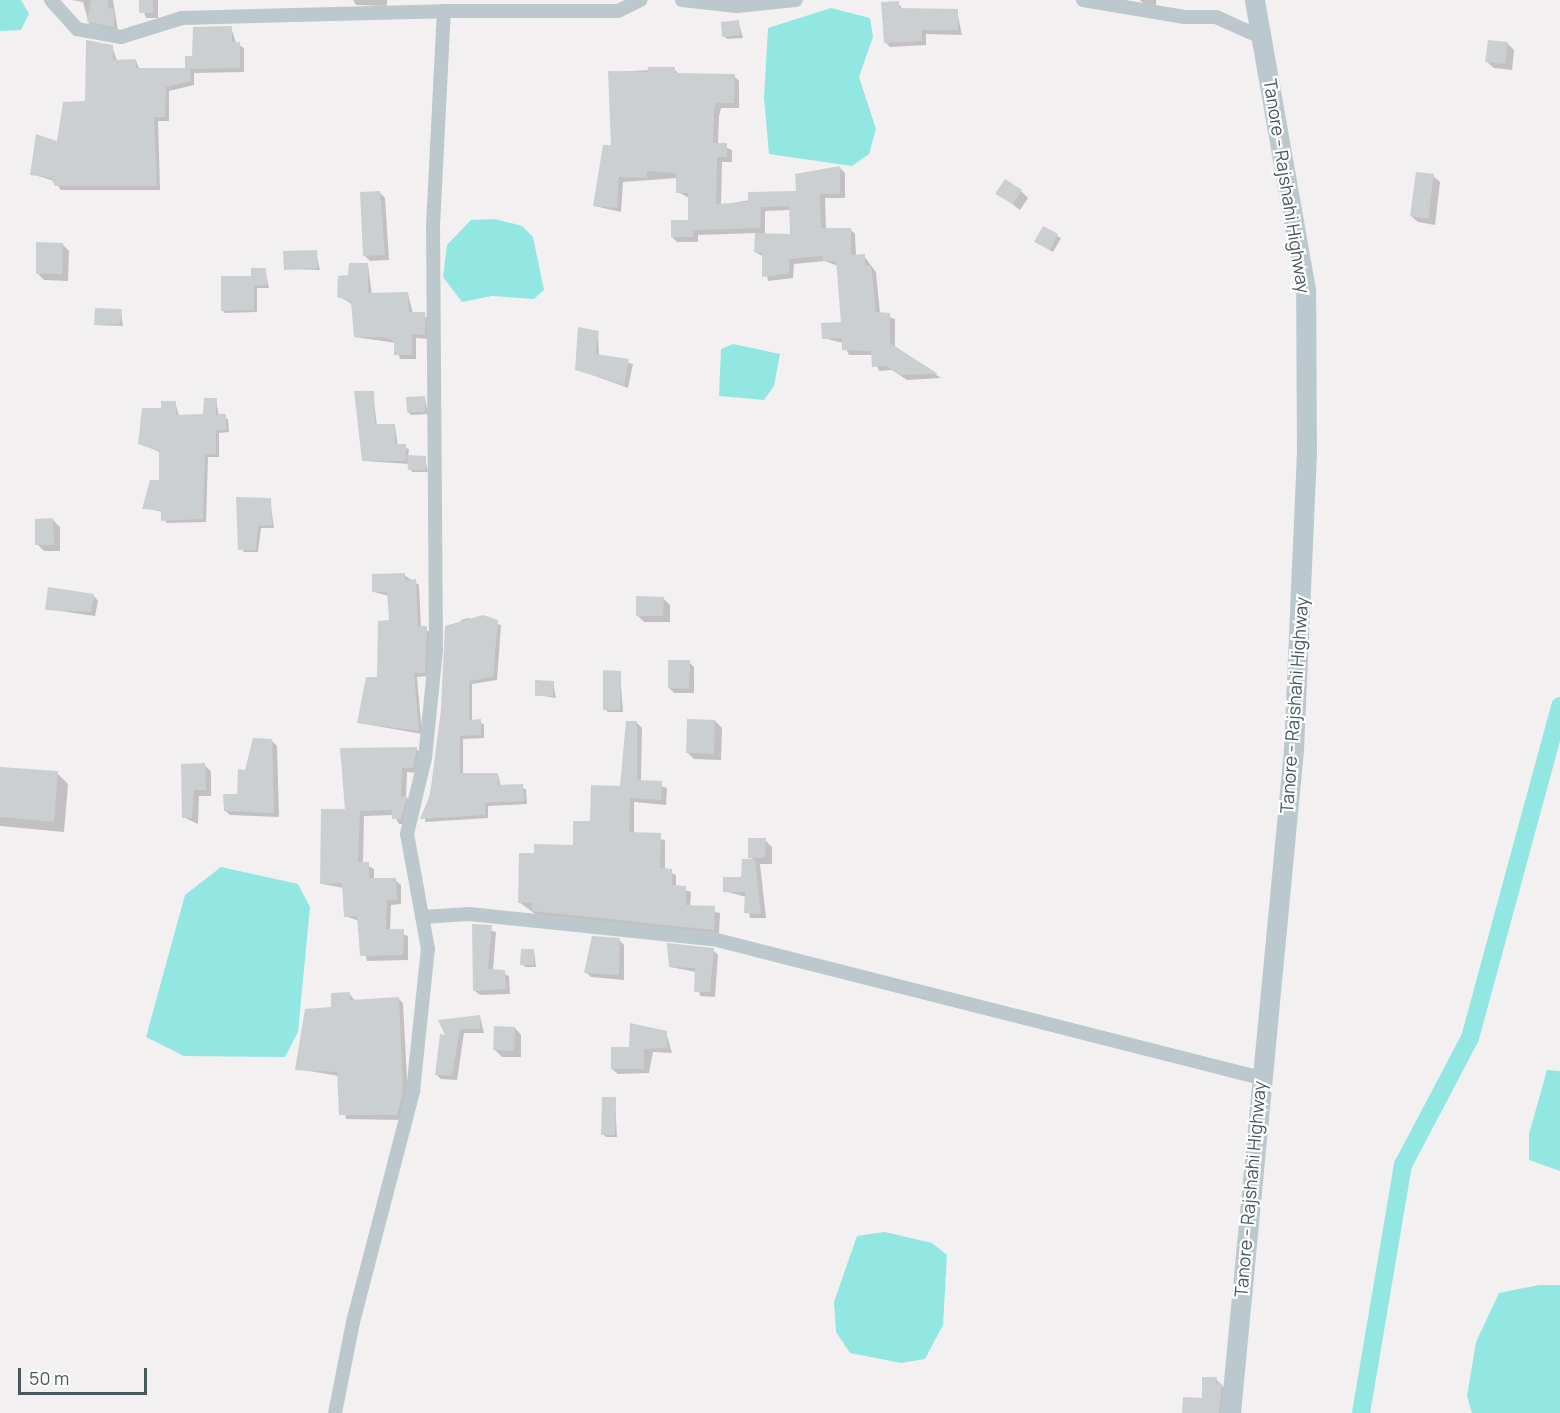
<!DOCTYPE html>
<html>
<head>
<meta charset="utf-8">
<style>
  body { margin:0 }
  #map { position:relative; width:1560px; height:1413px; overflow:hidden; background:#f3f0f1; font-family:Manrope,sans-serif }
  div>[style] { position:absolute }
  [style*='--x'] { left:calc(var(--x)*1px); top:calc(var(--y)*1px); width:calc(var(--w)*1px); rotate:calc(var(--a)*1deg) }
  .water>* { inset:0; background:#92e7e3 }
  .shadow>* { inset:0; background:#0003 }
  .canal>* { height:18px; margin:-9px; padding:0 9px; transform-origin:9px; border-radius:9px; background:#92e7e3 }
  .building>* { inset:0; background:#cbcfd2 }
  .street>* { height:14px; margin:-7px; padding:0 7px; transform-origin:7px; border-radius:7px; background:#bdc8cc }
  .secondary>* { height:20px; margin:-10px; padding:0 10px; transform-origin:10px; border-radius:10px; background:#bbc9ce }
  span { translate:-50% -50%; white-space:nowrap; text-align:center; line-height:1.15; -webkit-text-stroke:4.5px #fff; paint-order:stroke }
  .street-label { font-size:18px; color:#49585d }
  .scale { position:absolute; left:18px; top:1368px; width:129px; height:27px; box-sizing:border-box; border:3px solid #49585d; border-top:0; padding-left:8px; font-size:18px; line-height:21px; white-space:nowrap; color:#49585d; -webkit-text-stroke:4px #fff; paint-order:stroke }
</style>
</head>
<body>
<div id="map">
  <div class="water">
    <div style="clip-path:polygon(0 0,21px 0,29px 14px,21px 30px,0 31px)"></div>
    <div style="clip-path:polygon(831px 8px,870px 18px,873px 37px,859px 77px,876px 129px,869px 154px,852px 166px,769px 154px,764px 98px,768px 28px)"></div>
    <div style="clip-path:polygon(495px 219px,522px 226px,533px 237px,544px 290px,534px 299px,492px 296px,462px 302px,443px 277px,447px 245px,471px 220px)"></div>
    <div style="clip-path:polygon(733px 344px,780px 354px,774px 386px,764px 400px,719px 396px,721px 349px)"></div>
    <div style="clip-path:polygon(221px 867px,298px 884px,310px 907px,298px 1032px,285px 1057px,184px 1056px,146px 1037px,185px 895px)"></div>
    <div style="clip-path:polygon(1547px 1070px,1560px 1071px,1560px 1171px,1529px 1160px,1529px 1134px)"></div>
    <div style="clip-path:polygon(885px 1232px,932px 1243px,947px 1255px,943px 1325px,925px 1359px,901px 1363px,850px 1353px,836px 1332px,834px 1302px,857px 1236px)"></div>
    <div style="clip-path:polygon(1539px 1285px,1560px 1285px,1560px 1413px,1472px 1413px,1467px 1396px,1476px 1342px,1499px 1293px)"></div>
  </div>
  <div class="shadow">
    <div style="clip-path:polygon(71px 0,113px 0,118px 31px,89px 24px,83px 2px)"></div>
    <div style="clip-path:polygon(140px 0,158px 0,158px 18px,146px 18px)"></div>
    <div style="clip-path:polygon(353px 0,387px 0,387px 6px,356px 5px)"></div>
    <div style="clip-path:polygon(1140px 0,1156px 0,1156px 5px,1144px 4px)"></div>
    <div style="clip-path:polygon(898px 3px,903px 10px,957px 11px,962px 35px,926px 34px,926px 45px,890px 47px,885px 42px)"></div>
    <div style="clip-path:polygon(738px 21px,743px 38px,727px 39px,724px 36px)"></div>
    <div style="clip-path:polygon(231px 27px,236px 43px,244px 48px,244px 72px,194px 73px,194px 85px,169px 91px,169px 121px,158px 121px,160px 190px,61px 190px,54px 181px,32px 174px,86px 103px,112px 46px,117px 61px,136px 61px,140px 70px,187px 70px,194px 57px)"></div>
    <div style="clip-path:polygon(1507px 43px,1514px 50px,1512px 70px,1494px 68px,1487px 62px)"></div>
    <div style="clip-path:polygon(evenodd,674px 69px,680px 75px,734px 76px,739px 81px,739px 108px,721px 108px,719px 116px,718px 144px,732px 150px,732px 162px,722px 162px,721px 205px,797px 192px,840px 168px,845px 173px,845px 198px,825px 198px,826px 229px,850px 229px,855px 234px,856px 256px,864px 256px,876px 272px,880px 314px,895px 319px,895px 348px,941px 378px,907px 380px,892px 370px,879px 371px,873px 355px,849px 355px,843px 343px,823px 338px,842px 323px,838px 266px,825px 261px,794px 264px,793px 278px,768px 281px,764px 257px,755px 252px,756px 233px,698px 235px,698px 242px,677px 242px,672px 237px,690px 222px,689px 198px,678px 192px,678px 178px,623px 182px,621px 212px,594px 206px,613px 147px,610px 72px,674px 69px,790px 210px,792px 236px,765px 235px,765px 211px,790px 210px)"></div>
    <div style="clip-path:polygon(1433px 176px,1440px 182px,1435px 225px,1418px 222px,1411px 216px)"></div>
    <div style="clip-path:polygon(1021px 191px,1028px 198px,1020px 210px,997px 193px)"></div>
    <div style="clip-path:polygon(380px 193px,385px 198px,389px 260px,370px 261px,365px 256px)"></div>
    <div style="clip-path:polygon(1043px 228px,1061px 238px,1053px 252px,1036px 242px)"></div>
    <div style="clip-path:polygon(62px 244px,69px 251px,68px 281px,44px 280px,37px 273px)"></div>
    <div style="clip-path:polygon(316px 252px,320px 270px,285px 269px)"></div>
    <div style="clip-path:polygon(368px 265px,372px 295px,408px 294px,413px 313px,429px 318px,429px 339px,416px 338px,416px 359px,400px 359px,396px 343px,355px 337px,353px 305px,339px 296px,349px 277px)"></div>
    <div style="clip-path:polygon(265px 269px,269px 288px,257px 288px,257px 312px,225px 313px,222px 310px)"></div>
    <div style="clip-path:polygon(121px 311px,123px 326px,96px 325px)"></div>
    <div style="clip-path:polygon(598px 332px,599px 356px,633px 364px,628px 388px,576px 369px)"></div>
    <div style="clip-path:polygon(373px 392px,377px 426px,395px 426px,398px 446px,409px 449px,408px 457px,425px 457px,428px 472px,412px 472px,409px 464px,364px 461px)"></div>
    <div style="clip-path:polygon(425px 398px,428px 414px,411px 415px,408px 412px)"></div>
    <div style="clip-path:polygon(216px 400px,219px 416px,228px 419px,229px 432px,219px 433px,219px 457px,208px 457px,206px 522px,166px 523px,163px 512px,144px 508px,160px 482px,161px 453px,140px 443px,162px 410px,175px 402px,179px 416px,205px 415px)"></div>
    <div style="clip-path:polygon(270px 499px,274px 528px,261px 528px,258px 552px,243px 552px)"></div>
    <div style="clip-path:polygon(53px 520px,60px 527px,60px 551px,44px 551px,37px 544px)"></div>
    <div style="clip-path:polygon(404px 575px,419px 585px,421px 628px,430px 632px,428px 676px,417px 677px,422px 734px,359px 723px,378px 678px,390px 622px,389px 596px,374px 592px)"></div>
    <div style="clip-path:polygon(94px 596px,98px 601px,95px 616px,46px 609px)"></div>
    <div style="clip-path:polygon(663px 598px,670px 605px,670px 622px,644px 622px,637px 615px)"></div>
    <div style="clip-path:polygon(468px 618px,501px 625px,497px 680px,472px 684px,472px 721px,484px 724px,484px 738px,463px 739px,463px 775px,498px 774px,501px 787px,526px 789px,527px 804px,488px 806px,488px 818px,425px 822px,461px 620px)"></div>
    <div style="clip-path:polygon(689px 662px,694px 667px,694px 693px,674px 693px,669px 688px)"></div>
    <div style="clip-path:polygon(620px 672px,623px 712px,608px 712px,605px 709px)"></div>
    <div style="clip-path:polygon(553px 682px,556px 698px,537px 695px)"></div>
    <div style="clip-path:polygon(715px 721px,722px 728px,721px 760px,694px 759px,687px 752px)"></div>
    <div style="clip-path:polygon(636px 722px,642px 728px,641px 781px,667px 788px,666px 805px,634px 802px,634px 834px,665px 840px,665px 870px,676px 875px,676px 887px,691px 892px,690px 907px,720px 913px,719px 934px,538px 916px,519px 902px,535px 855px,574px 847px,622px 787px)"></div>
    <div style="clip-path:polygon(272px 741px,277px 746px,279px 817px,230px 815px,225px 810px,238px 796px,246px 771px)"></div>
    <div style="clip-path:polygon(416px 749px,422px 754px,418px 773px,407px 772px,406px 797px,411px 802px,406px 824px,399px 824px,394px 815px,364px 816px,363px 863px,374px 869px,374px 880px,395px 880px,401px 885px,401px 904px,391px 905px,390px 930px,408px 936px,408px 960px,367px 961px,359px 921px,345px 916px,344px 888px,322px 884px,347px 810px)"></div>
    <div style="clip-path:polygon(182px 765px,204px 765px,211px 771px,211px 796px,199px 796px,198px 824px,183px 817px)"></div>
    <div style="clip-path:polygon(0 769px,57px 773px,68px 784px,64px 832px,0 826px)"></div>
    <div style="clip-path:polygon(765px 840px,772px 847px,772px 864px,760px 864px,766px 918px,750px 918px,746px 897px,724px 891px,743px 878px,754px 861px,750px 857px)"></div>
    <div style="clip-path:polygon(474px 926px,496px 932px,493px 970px,509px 976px,510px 994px,480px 995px,475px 991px)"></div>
    <div style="clip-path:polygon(619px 940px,624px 945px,624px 980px,591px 977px,586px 972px)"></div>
    <div style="clip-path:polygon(713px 950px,718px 955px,715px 997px,700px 996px,696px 972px,670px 967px)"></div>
    <div style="clip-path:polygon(534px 951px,536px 967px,525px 967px,522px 964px)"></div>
    <div style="clip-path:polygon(350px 994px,355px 1001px,398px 998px,403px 1003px,408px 1098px,402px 1120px,346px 1119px,339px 1076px,297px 1069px)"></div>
    <div style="clip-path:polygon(480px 1017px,484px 1033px,464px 1033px,457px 1080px,441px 1079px,437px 1075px,448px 1037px)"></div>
    <div style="clip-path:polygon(515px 1028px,521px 1035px,521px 1057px,502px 1057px,495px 1050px)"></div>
    <div style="clip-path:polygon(666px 1032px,672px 1053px,653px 1052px,649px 1073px,618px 1074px,612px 1069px,631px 1049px)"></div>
    <div style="clip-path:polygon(615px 1099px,617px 1137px,606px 1137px,603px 1134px)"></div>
    <div style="clip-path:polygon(1216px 1379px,1227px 1391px,1226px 1413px,1183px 1413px,1203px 1399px)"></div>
  </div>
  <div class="canal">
    <div style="--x:1361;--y:1413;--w:252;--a:-80.4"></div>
    <div style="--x:1403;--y:1165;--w:144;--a:-62.2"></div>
    <div style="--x:1470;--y:1038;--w:344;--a:-74.8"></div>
  </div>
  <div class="building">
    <div style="clip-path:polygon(91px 0,108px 0,108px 8px,114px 9px,114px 27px,87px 22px)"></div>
    <div style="clip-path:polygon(139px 0,153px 0,153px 13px,139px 13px)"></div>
    <div style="clip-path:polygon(899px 1px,899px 8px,958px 9px,958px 30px,922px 30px,922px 41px,884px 43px,881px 2px)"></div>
    <div style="clip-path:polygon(739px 20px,740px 35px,722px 37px,721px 22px)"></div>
    <div style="clip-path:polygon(232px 26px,232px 42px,240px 42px,240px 68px,190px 69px,191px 81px,166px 87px,165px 117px,154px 117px,157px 186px,55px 186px,51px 178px,30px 175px,36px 134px,57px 141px,63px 102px,85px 101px,86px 40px,113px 45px,113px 60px,136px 59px,136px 68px,185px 68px,185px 56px,192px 56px,193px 27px)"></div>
    <div style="clip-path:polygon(1488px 40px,1508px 42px,1505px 64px,1485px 62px)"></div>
    <div style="clip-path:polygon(648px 67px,675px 67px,675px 73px,735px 74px,734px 103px,716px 103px,714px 111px,713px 143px,727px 143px,727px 157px,717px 157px,716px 204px,748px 202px,748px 192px,796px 191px,795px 174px,840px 166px,840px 194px,820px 194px,821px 228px,851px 228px,851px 255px,865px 254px,865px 265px,871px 265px,876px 312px,890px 313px,890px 343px,938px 374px,900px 375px,886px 366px,872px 367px,871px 351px,842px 350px,842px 338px,822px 339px,821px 323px,841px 322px,836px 261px,823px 261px,823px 256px,789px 259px,789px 274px,762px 277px,762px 253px,754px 252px,755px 233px,790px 234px,789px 206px,761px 207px,760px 228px,693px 230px,693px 237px,671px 237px,671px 220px,688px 220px,688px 193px,676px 193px,676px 173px,647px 171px,647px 178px,619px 177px,617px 208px,593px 206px,603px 145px,611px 145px,608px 71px,648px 72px)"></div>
    <div style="clip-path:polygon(1416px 172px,1434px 174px,1428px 219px,1410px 216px)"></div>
    <div style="clip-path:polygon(1005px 179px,1022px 190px,1013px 204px,995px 194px)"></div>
    <div style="clip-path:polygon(380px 191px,385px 255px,363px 256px,360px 192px)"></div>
    <div style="clip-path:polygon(1043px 226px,1058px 234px,1050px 250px,1034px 242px)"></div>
    <div style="clip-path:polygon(36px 242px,63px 243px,62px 274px,36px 274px)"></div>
    <div style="clip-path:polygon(317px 250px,318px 268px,284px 270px,283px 251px)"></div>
    <div style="clip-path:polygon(349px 263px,368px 263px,368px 293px,408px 292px,409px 312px,425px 312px,425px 335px,412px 334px,412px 355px,394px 355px,394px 341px,383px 337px,354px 337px,351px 302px,337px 297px,338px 276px,348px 275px)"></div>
    <div style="clip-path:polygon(251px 268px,266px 268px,267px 285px,254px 286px,254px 310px,221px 311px,221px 276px,251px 276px)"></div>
    <div style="clip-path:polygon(95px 308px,122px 309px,120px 324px,94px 325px)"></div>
    <div style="clip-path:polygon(578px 327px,599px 331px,595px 354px,629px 359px,624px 385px,575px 370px)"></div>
    <div style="clip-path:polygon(354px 391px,374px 391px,375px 424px,395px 424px,395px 444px,406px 444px,406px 461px,362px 461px)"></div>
    <div style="clip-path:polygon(425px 396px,425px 412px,407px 412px,406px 397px)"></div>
    <div style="clip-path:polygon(204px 398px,217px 398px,216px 414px,226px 414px,226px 430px,216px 430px,216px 454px,205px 455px,203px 519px,161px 521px,161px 510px,142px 509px,150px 480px,159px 480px,159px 451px,138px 444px,142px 408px,161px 408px,161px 401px,176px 401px,176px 415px,203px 414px)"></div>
    <div style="clip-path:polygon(407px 455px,426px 456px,426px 470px,408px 470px)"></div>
    <div style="clip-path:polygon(236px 497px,271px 498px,272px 525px,258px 526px,256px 550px,238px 550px)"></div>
    <div style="clip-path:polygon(53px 518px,54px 545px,35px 545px,35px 519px)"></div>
    <div style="clip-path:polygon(405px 573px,405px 580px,416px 579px,418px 626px,427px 626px,425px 673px,414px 673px,419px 731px,357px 723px,366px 677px,377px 677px,378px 621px,389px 620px,387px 592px,372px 592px,372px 574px)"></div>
    <div style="clip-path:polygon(48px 587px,94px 594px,91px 612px,45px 610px)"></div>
    <div style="clip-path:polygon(636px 596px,664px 597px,663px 616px,636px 616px)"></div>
    <div style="clip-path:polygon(483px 615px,498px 620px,493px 677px,469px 681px,469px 720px,481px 719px,481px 735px,460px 736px,460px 773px,498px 773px,498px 785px,523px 784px,524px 801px,485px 803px,485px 815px,420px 819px,430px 795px,441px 709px,445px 626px)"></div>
    <div style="clip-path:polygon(668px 660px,690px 660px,689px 689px,668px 688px)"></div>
    <div style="clip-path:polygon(603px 670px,621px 671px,620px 710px,603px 710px)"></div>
    <div style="clip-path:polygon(535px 680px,554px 681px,553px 696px,535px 696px)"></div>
    <div style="clip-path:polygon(687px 719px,715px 720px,714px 754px,686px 753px)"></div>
    <div style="clip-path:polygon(626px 721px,637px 721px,637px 780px,662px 781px,661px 800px,630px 798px,629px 832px,661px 833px,660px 868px,672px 869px,672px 885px,686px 886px,686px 905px,715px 906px,714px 930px,532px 911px,532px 903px,518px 903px,519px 853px,534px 853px,534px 844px,573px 845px,573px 821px,590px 821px,591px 785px,620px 786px)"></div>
    <div style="clip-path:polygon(253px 738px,272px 739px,274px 813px,224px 811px,223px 794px,237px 794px,238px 769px,245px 770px)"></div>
    <div style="clip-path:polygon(417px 747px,413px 768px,402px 768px,401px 796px,407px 796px,401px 819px,392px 819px,392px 810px,360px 811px,358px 862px,369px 862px,369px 878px,396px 878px,397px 900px,387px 900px,386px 929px,404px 929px,403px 955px,360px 956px,357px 916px,344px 917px,342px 883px,320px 884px,321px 809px,345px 809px,340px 748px)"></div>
    <div style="clip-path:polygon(205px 763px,206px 790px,194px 790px,192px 818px,182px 818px,181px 764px)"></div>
    <div style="clip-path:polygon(0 767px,58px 771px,54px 822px,0 817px)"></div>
    <div style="clip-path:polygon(748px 838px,766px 838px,765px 858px,748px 858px)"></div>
    <div style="clip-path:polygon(742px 859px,755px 859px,761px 914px,744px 913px,745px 892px,723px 892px,723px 877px,741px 877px)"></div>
    <div style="clip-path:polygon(472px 924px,492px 925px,488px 969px,505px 970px,506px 989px,473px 991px)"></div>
    <div style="clip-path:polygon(592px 936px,620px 938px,619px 975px,584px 973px)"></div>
    <div style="clip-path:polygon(667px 943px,714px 948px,710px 992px,694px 992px,695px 968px,669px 967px)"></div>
    <div style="clip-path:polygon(521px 949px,534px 949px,534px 965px,520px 965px)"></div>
    <div style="clip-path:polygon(350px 992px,350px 1000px,399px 997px,403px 1092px,397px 1115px,339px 1115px,337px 1072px,295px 1070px,305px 1009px,331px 1007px,331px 993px)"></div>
    <div style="clip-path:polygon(480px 1015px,480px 1029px,460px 1029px,452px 1076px,435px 1075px,440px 1034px,445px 1035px,438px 1020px)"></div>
    <div style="clip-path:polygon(630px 1023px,667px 1031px,667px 1048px,644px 1049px,644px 1069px,611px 1069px,611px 1047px,629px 1047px)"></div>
    <div style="clip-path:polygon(494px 1026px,515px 1027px,514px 1051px,493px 1050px)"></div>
    <div style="clip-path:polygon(602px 1097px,616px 1097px,615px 1135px,601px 1135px)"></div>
    <div style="clip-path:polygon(1202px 1377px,1217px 1377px,1216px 1383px,1222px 1384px,1219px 1413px,1182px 1413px,1183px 1397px,1202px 1398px)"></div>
  </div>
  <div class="street">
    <div style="--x:51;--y:0;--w:39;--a:48"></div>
    <div style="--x:77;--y:29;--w:45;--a:10.3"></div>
    <div style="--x:121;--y:37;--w:64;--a:-17.3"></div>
    <div style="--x:182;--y:18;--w:262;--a:-1.5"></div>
    <div style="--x:682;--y:0;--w:55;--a:6.2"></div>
    <div style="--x:737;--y:6;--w:59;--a:-5.8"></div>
    <div style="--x:1083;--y:0;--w:103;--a:9.5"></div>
    <div style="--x:1185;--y:17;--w:31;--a:0"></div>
    <div style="--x:1216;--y:17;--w:51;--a:24.1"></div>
    <div style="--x:422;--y:917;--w:47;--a:-3.7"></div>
    <div style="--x:469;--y:914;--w:245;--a:5.9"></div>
    <div style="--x:713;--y:939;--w:565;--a:14.23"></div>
    <div style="--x:335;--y:1413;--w:93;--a:-78.8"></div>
    <div style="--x:353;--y:1322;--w:239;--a:-75.4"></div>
    <div style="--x:413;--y:1091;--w:143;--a:-84"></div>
    <div style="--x:428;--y:949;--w:117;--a:-100.3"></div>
    <div style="--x:407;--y:834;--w:78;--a:-76.7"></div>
    <div style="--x:425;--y:758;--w:109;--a:-84.2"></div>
    <div style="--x:436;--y:650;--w:424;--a:-90.4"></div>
    <div style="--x:433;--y:226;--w:215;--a:-87.1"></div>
    <div style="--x:444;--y:11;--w:174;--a:0"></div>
    <div style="--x:618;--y:11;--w:25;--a:-26"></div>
  </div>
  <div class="secondary">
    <div style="--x:1231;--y:1413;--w:666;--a:-84.57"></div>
    <div style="--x:1294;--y:750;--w:295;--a:-87.5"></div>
    <div style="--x:1307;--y:455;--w:165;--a:-90.3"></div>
    <div style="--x:1306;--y:290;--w:294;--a:-100"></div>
  </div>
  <div class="street-label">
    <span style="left:1287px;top:186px;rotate:81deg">Tanore - Rajshahi Highway</span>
    <span style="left:1294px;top:705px;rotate:-86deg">Tanore - Rajshahi Highway</span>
    <span style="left:1250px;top:1189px;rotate:-85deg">Tanore - Rajshahi Highway</span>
  </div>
  <div class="scale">50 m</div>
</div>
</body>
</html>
